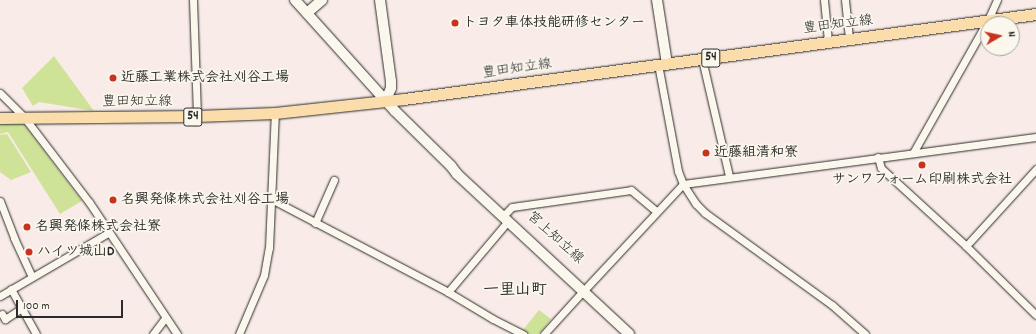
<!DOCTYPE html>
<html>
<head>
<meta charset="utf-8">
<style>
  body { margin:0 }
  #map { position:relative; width:1036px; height:334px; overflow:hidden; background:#f9ebe8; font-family:Dekko,"Klee One",sans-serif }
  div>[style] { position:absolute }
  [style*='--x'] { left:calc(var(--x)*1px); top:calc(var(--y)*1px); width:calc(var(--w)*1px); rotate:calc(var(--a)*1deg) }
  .green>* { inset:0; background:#cfe398 }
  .roads { filter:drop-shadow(0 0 1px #2b2b2b) drop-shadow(0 0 1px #2b2b2b) }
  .street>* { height:7px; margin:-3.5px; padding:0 3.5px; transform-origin:3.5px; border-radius:3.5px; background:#fbf7ec }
  .secondary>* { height:10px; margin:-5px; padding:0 5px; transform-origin:5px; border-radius:5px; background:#fbf7ec }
  .primary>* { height:11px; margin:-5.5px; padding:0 5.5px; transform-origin:5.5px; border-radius:5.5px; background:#faddab }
  .dots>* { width:11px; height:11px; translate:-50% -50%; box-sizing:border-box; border:2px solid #fbf7ec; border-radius:50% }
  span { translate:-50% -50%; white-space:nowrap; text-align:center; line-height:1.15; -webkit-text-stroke:3.5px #fbf7ec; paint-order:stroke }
  .shield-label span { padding:1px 3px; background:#fbf7ec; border:1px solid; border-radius:3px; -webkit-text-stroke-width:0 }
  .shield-label { font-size:13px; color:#2b2b2b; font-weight:700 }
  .poi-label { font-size:14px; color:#2b2b2b; font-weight:700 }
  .left { translate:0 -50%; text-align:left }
  .street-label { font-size:14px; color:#2b2b2b }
  .quarter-label { font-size:16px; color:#2b2b2b; font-weight:700 }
  .north { position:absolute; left:980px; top:16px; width:40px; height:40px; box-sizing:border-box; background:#fbf7ec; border:1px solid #a8a59f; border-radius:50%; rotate:81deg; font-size:11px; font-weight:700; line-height:16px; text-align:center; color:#2b2b2b }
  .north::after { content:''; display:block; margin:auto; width:14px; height:18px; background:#c8321e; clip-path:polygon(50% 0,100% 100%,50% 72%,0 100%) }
  .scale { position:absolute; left:16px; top:300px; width:107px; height:18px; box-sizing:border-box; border:2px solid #2b2b2b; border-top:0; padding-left:5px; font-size:12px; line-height:14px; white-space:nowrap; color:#2b2b2b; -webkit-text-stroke:3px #fbf7ec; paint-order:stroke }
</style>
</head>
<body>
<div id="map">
  <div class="green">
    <div style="clip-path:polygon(54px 56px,94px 111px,39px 102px,33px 106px,22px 88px)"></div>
    <div style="clip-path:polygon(23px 123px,82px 201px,60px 214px,8px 132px,0 134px,0 124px)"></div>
    <div style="clip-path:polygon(7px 134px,31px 172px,11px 180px,0 172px,0 135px)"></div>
    <div style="clip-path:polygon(539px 310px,551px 319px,539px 334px,527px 334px,522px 331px)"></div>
  </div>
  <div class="roads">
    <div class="street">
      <div style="--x:193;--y:0;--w:116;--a:88"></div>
      <div style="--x:824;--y:0;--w:41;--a:84.4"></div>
      <div style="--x:845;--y:0;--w:38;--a:84"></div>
      <div style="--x:702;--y:59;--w:120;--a:77"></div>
      <div style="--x:0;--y:93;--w:34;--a:45"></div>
      <div style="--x:24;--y:117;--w:107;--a:52.6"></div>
      <div style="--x:89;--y:202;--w:159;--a:56.3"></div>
      <div style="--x:913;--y:153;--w:153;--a:-60.6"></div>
      <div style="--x:988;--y:20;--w:22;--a:-66"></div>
      <div style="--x:878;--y:157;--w:11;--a:75"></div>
      <div style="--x:881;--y:168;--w:115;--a:42.5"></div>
      <div style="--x:966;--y:246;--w:98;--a:44.6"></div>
      <div style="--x:271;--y:199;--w:200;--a:27.7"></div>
      <div style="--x:448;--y:292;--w:52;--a:31"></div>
      <div style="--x:493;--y:319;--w:34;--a:27"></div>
      <div style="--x:0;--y:201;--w:40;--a:69"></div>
      <div style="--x:14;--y:238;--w:43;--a:65.2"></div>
      <div style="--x:506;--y:213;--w:8;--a:-45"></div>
      <div style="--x:512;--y:207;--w:120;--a:-8.1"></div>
      <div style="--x:631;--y:190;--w:33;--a:40"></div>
      <div style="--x:315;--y:223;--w:47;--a:-66.2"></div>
      <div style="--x:966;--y:246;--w:104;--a:-47.7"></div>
      <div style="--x:587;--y:287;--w:141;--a:-47"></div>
      <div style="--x:683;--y:184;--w:14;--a:-111"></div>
      <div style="--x:678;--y:171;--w:109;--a:-100.6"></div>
      <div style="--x:11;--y:289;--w:51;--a:60.9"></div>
      <div style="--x:448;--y:292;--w:93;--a:-49.8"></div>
      <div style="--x:0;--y:296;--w:125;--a:-30.3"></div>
      <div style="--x:2;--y:314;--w:6;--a:59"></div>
      <div style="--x:5;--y:319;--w:20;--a:-33"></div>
      <div style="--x:153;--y:334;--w:20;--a:-53"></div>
      <div style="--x:239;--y:334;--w:64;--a:-67"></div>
      <div style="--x:264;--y:275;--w:27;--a:-80"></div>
      <div style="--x:269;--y:248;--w:135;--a:-87.5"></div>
      <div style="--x:544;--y:334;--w:58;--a:-47.8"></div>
      <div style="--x:865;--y:334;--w:44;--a:-138.7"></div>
      <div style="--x:832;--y:305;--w:157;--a:-144.1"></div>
      <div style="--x:705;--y:213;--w:13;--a:-135"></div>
      <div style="--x:696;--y:204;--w:24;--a:-123"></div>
      <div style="--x:683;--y:184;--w:356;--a:-7.6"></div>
    </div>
    <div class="secondary">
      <div style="--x:295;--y:0;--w:149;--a:48"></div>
      <div style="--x:395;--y:111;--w:78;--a:44.5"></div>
      <div style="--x:451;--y:166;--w:10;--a:53"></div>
      <div style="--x:457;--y:174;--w:235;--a:42.9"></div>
      <div style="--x:380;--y:0;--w:82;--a:82.3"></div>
      <div style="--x:391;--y:81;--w:7;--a:90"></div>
      <div style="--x:391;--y:88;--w:13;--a:113"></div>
      <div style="--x:657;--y:0;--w:65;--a:81.1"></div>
      <div style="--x:307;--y:13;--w:20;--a:-41"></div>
    </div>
    <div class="primary">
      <div style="--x:0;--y:118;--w:197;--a:-0.6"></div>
      <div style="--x:197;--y:116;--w:78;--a:-2.2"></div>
      <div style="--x:275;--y:113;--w:130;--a:-6.2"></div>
      <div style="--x:404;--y:99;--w:638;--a:-7.66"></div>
    </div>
  </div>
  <div class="dots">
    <div style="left:455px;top:23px;background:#c8321e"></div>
    <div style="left:113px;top:78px;background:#c8321e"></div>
    <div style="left:706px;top:153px;background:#c8321e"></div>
    <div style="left:922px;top:165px;background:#c8321e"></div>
    <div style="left:113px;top:200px;background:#c8321e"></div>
    <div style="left:27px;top:227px;background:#c8321e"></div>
    <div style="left:29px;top:252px;background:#c8321e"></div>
  </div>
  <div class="shield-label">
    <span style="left:711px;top:58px">54</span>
    <span style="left:193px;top:117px">54</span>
  </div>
  <div class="poi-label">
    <span class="left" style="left:463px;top:23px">トヨタ車体技能研修センター</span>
    <span class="left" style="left:121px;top:78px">近藤工業株式会社刈谷工場</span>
    <span class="left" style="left:714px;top:153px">近藤組清和寮</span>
    <span style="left:922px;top:180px">サンワフォーム印刷株式会社</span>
    <span class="left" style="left:121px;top:200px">名興発條株式会社刈谷工場</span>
    <span class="left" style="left:35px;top:227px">名興発條株式会社寮</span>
    <span class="left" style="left:37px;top:252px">ハイツ城山D</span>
  </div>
  <div class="street-label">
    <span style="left:838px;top:25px;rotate:-7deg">豊田知立線</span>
    <span style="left:517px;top:69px;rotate:-8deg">豊田知立線</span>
    <span style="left:137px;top:102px">豊田知立線</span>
    <span style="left:555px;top:238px;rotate:42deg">宮上知立線</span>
  </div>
  <div class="quarter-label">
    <span style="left:515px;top:291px">一里山町</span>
  </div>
  <div class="north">N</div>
  <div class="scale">100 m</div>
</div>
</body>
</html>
